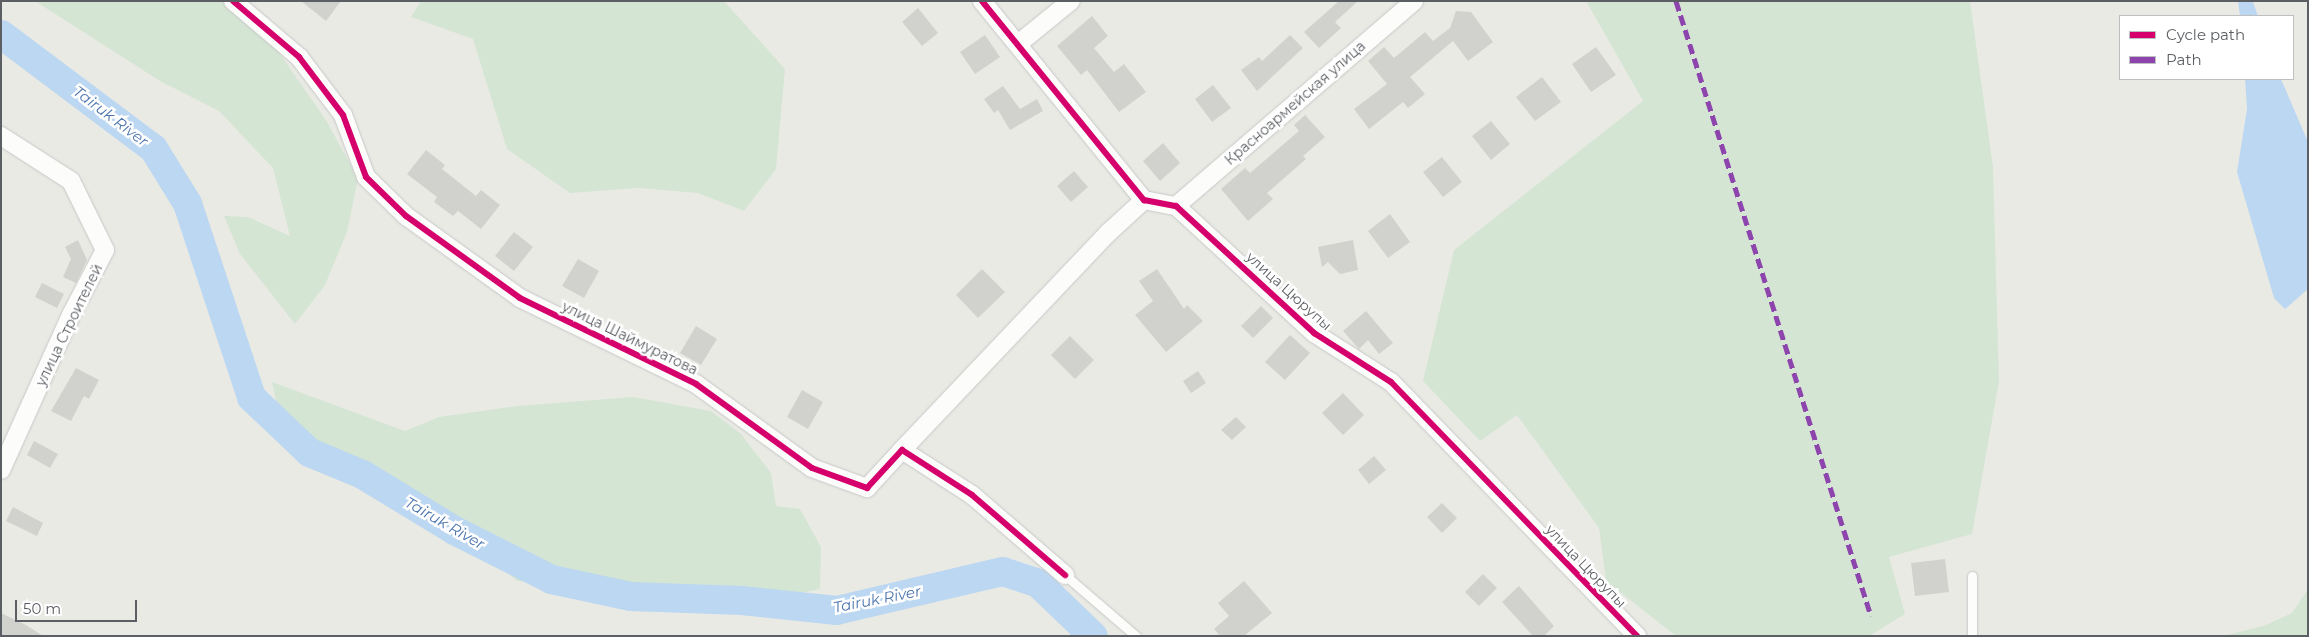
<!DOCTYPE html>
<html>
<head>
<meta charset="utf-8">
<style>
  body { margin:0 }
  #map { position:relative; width:2309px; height:637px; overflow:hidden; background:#eaeae5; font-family:Montserrat,sans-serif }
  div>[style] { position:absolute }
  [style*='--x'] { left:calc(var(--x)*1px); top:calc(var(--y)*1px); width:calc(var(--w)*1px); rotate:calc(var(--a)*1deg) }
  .green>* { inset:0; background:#d4e5d3 }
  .water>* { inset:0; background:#bcd7f1 }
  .river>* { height:29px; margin:-14.5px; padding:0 14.5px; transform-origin:14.5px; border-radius:14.5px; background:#bcd7f1 }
  .building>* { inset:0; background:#d1d1ce }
  .roads { filter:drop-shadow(0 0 1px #c7c7c7) drop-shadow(0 0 1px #c7c7c7) }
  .lane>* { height:9px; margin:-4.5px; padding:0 4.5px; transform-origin:4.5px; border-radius:4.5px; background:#fcfcfb }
  .street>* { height:18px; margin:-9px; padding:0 9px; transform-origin:9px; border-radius:9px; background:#fcfcfb }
  .quiet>* { height:5px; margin-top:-2.5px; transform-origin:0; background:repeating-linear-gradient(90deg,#8e44ad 0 10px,transparent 0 15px) }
  .cycleway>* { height:6px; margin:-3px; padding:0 3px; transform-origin:3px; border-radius:3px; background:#d6006c }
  span { translate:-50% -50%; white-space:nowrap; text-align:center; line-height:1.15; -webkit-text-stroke:5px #fff; paint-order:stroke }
  .street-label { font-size:14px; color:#5b5e62 }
  .water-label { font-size:15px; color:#4c75ae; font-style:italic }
  .frame { position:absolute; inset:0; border:2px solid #5b5e62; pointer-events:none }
  .legend { position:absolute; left:2119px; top:15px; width:175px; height:65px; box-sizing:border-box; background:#fff; border:1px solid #bdbfc0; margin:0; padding:6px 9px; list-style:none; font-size:15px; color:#5b5e62 }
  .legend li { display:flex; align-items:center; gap:10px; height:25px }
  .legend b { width:25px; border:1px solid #bdbfc0 }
  .scale { position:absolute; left:15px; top:600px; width:122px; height:22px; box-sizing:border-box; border:2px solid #5b5e62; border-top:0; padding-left:6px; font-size:15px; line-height:18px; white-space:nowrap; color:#5b5e62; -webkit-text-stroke:4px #fff; paint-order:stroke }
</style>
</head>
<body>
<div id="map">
  <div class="green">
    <div style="clip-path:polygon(35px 1px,236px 1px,259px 24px,326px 120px,358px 179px,347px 232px,325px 285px,295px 324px,240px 254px,224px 216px,248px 217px,290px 236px,273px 168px,219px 111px,160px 81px)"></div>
    <div style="clip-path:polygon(421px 1px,724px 1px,785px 69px,776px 169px,744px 211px,698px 193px,638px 188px,570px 193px,507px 149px,473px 39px,411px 17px)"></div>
    <div style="clip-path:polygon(1586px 1px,1970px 1px,1993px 167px,1999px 381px,1972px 534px,1889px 557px,1905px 614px,1869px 636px,1676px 636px,1606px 581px,1599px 528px,1517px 415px,1480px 441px,1423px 381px,1454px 250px,1643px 101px)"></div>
    <div style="clip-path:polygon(272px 382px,405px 431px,439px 417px,518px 406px,633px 397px,711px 411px,741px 434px,771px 473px,776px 506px,800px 509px,821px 547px,820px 589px,778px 598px,517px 581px,446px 518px,383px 472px,323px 451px,278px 411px)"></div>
    <div style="clip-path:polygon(2308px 589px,2308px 636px,2224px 636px,2266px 625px,2292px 613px)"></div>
  </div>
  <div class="water">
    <div style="clip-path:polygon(2238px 1px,2253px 2px,2258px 16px,2240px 16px)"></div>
    <div style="clip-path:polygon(2245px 79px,2281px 79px,2308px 142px,2308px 289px,2285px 309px,2274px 298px,2237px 172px,2247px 109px)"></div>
  </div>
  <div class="river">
    <div style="--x:1;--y:34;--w:190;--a:36.9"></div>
    <div style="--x:153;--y:148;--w:65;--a:58.3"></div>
    <div style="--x:187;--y:203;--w:204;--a:71.7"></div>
    <div style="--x:251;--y:397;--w:80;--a:43.5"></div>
    <div style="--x:309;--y:452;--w:57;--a:22.5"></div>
    <div style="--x:362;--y:474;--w:108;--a:31.3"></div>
    <div style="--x:454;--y:530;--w:109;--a:26.8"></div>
    <div style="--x:551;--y:579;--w:81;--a:12.1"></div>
    <div style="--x:630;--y:596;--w:111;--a:2.1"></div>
    <div style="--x:741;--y:600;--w:96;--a:6"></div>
    <div style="--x:836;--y:610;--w:171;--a:-13.2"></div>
    <div style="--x:1002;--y:571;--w:38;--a:18"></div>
    <div style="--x:1038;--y:583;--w:76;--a:43.9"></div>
  </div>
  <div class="building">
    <div style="clip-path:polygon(301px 1px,341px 1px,326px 21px)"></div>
    <div style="clip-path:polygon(1339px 1px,1358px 1px,1335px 22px,1341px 28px,1319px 48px,1304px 32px)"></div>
    <div style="clip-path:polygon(918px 8px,938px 33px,922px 46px,902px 22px)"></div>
    <div style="clip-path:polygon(1456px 11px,1471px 12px,1493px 42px,1468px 61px,1453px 41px,1410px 77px,1425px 94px,1408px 108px,1403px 102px,1369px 129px,1354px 109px,1387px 84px,1368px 61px,1384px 47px,1394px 58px,1425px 32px,1433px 41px,1450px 28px)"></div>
    <div style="clip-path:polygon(1092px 16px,1108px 36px,1094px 48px,1114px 72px,1124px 64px,1146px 92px,1119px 112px,1087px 70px,1081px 75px,1057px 46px)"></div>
    <div style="clip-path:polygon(985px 35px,1000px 57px,975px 74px,960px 52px)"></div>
    <div style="clip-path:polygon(1290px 35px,1303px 48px,1257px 91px,1241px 70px,1259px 57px,1262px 61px)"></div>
    <div style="clip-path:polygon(1596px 47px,1616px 75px,1591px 92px,1572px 64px)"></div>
    <div style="clip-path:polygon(1542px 77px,1561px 102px,1535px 121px,1516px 97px)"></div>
    <div style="clip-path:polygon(1213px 85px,1231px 108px,1212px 122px,1195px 99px)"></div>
    <div style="clip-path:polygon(1003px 86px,1020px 109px,1037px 99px,1043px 111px,1010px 130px,998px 110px,994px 113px,984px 99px)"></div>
    <div style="clip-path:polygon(1305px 115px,1325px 137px,1303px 156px,1306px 159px,1267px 193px,1273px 199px,1248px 221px,1221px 189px,1245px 168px,1250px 173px,1299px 131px,1294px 125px)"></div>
    <div style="clip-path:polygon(1491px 121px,1510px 144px,1491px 160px,1472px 136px)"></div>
    <div style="clip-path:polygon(1163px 143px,1180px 163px,1160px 181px,1143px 161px)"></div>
    <div style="clip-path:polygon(426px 150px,445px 165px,442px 169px,476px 196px,481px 190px,500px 205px,481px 229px,458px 211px,453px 216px,434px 202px,437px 197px,407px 174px)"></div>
    <div style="clip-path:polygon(1442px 157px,1462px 182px,1443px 197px,1423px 172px)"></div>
    <div style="clip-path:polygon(1074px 171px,1088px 187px,1071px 202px,1057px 186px)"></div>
    <div style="clip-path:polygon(1390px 214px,1410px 242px,1388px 258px,1368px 231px)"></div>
    <div style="clip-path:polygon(514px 232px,533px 247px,514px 271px,495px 256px)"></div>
    <div style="clip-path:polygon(78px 240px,87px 260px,76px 283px,63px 277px,71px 259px,65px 247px)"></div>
    <div style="clip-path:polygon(1353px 240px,1358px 270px,1340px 274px,1328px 262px,1322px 267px,1318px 247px)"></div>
    <div style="clip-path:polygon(578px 259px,599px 271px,584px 298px,562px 286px)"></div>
    <div style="clip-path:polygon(982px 269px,1005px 292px,978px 318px,956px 295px)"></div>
    <div style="clip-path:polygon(1157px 269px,1184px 309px,1187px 305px,1203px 321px,1166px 352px,1135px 315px,1153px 301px,1139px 281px)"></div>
    <div style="clip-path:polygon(42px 283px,64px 294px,57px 308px,35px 297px)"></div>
    <div style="clip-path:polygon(1261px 306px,1273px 318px,1253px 338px,1241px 326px)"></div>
    <div style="clip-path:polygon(1366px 311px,1393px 343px,1379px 354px,1368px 340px,1359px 349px,1343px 331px)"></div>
    <div style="clip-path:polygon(696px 326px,717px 339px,701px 365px,680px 353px)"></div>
    <div style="clip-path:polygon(1290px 335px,1310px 353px,1285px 380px,1265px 362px)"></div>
    <div style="clip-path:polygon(1070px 336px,1094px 360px,1075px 379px,1051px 355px)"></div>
    <div style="clip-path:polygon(76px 368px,99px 380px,89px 399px,84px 396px,71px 421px,51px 411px)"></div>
    <div style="clip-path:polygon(1198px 371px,1206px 383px,1191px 393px,1183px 381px)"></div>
    <div style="clip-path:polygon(802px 390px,823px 402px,808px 429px,787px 417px)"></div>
    <div style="clip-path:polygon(1343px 393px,1364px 415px,1343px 435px,1322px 413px)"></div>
    <div style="clip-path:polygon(1236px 417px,1246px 427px,1232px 440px,1221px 430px)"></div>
    <div style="clip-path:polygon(34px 441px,58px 454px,50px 468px,27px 455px)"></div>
    <div style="clip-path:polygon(1374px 456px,1386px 470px,1369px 484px,1358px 470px)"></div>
    <div style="clip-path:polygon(1442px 503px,1457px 518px,1442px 533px,1427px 517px)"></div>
    <div style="clip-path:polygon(13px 507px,43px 523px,37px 536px,6px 521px)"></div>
    <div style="clip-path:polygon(1945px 559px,1949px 592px,1915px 596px,1911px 563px)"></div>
    <div style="clip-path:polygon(1483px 574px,1497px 588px,1479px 606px,1465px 592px)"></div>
    <div style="clip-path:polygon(1244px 581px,1272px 613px,1244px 636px,1220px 636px,1214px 629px,1229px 616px,1218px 603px)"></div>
    <div style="clip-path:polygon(1519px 586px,1554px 626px,1544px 636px,1533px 636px,1502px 602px)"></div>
    <div style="clip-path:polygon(1px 613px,26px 625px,43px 636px,1px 636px)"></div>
  </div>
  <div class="roads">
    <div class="lane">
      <div style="--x:1065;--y:575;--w:94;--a:40.7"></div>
      <div style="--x:1972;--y:576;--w:60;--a:90"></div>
    </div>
    <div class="street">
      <div style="--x:233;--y:1;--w:87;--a:40.3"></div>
      <div style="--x:299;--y:57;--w:73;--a:52.8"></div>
      <div style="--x:343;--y:115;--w:66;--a:69.6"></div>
      <div style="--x:366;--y:177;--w:56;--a:44.3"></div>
      <div style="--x:406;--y:216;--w:140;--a:35.7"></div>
      <div style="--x:520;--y:298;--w:196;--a:26"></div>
      <div style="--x:696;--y:384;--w:143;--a:35.9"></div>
      <div style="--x:812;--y:468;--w:59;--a:20"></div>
      <div style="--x:867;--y:488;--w:52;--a:-47.4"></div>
      <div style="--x:902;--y:450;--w:83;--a:32.7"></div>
      <div style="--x:972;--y:495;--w:123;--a:40.7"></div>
      <div style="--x:982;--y:1;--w:257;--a:50.9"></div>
      <div style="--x:1144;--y:200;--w:33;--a:11"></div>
      <div style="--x:1176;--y:206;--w:188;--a:42.6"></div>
      <div style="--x:1314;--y:333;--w:91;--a:32.5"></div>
      <div style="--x:1391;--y:382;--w:354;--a:45.9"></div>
      <div style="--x:1018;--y:44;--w:68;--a:-39.1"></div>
      <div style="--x:1;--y:136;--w:83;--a:32.7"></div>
      <div style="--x:71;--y:181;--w:77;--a:63.8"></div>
      <div style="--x:105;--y:250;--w:73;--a:117.6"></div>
      <div style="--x:71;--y:315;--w:170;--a:114.3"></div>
      <div style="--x:1176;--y:206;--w:314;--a:-40.7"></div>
      <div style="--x:902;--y:450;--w:299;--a:-46.5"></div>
      <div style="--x:1108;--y:233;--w:49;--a:-42.5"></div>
    </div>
  </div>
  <div class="quiet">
    <div style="--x:1676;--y:1;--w:645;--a:72.41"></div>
  </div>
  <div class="cycleway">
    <div style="--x:233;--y:1;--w:87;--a:40.3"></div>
    <div style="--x:299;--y:57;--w:73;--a:52.8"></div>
    <div style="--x:343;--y:115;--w:66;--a:69.6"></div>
    <div style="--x:366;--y:177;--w:56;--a:44.3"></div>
    <div style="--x:406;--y:216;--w:140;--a:35.7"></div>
    <div style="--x:520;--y:298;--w:196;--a:26"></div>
    <div style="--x:696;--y:384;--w:143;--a:35.9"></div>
    <div style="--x:812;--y:468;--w:59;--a:20"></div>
    <div style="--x:867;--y:488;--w:52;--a:-47.4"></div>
    <div style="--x:902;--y:450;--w:83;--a:32.7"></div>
    <div style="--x:972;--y:495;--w:123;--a:40.7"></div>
    <div style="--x:982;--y:1;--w:257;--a:50.9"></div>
    <div style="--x:1144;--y:200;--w:33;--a:11"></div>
    <div style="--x:1176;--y:206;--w:188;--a:42.6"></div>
    <div style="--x:1314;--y:333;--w:91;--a:32.5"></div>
    <div style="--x:1391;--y:382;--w:354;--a:45.9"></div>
  </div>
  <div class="street-label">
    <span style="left:1295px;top:103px;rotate:-41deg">Красноармейская улица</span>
    <span style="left:1289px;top:291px;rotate:42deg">улица Цюрупы</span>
    <span style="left:69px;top:325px;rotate:-64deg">улица Строителей</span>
    <span style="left:630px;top:338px;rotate:26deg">улица Шаймуратова</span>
    <span style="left:1586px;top:566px;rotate:46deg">улица Цюрупы</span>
  </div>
  <div class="water-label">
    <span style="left:111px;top:116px;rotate:37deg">Tairuk River</span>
    <span style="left:445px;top:523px;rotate:30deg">Tairuk River</span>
    <span style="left:877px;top:599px;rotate:-11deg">Tairuk River</span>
  </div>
  <div class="frame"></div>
  <ul class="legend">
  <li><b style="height:6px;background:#d6006c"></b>Cycle path</li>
  <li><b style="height:6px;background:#8e44ad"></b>Path</li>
  </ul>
  <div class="scale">50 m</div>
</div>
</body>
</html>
